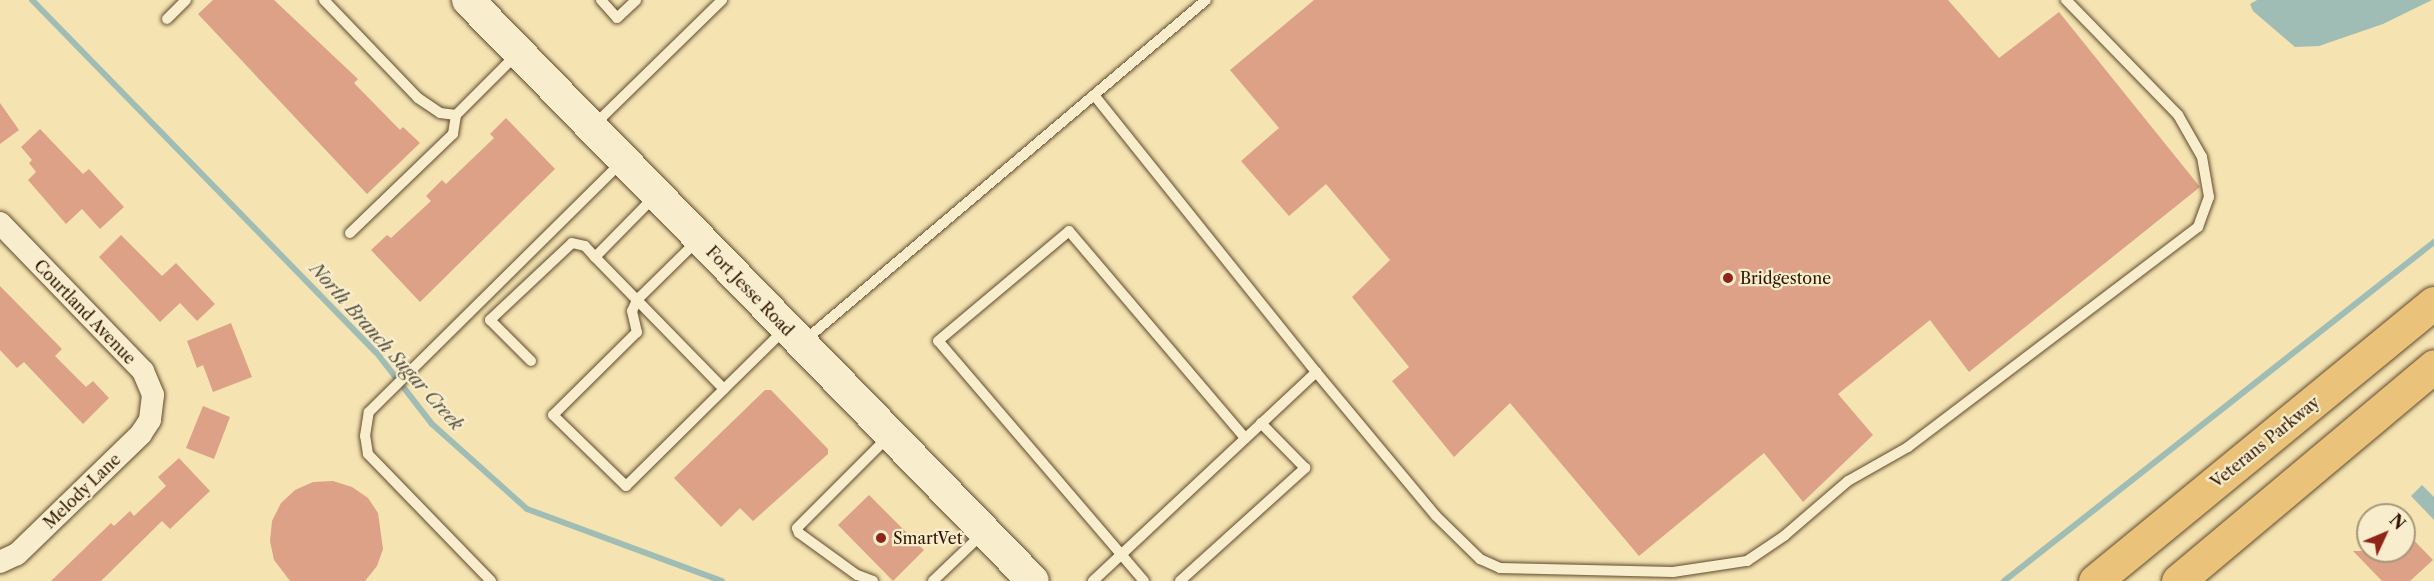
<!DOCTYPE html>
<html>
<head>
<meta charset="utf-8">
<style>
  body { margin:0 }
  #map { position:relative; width:2434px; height:581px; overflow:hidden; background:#f5e4b2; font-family:"Libre Caslon Text",serif }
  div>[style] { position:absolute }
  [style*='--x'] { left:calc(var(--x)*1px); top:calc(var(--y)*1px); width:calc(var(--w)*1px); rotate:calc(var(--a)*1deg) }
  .water>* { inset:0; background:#9fbdb5 }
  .stream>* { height:6px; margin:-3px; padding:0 3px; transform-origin:3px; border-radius:3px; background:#9fbdb5 }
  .building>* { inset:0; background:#dca186 }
  .roads { filter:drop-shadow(0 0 2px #614a2e) drop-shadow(0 0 2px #614a2e) }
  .lane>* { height:10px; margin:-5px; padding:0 5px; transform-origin:5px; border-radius:5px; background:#f8edcd }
  .street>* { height:22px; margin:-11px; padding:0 11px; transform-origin:11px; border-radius:11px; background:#f8edcd }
  .secondary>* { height:32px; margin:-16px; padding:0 16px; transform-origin:16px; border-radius:16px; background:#f8edcd }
  .highway>* { height:33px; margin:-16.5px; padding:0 16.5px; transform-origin:16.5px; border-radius:16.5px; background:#eac279 }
  .dots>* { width:16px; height:16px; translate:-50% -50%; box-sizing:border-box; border:3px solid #f8edcd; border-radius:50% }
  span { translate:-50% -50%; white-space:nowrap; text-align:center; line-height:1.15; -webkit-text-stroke:4.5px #f8edcd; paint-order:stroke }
  .poi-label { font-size:16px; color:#301602 }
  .left { translate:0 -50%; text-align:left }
  .street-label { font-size:16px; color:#301602 }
  .water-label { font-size:18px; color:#575041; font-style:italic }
  .north { position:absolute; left:2356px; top:503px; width:60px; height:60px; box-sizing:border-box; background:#f8edcd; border:2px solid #a8977c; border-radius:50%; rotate:46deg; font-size:16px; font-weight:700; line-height:24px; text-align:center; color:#301602 }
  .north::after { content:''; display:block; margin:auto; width:21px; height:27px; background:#8f2418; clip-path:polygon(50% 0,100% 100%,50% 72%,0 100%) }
</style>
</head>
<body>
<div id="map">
  <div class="water">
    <div style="clip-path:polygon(2257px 0,2432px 0,2383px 24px,2319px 46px,2295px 47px,2253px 11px,2250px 4px)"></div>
    <div style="clip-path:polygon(2422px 485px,2434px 497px,2434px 520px,2411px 496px)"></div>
  </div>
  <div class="stream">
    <div style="--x:32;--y:0;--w:492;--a:45.7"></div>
    <div style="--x:376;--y:352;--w:91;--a:52.1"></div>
    <div style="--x:432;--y:424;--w:127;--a:41.8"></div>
    <div style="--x:527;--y:509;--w:208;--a:20.3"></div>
    <div style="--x:2004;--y:581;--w:548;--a:-38.25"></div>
  </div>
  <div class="building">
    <div style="clip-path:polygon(213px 0,274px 0,358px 79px,354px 83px,400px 130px,403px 127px,420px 143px,367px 194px,198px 14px)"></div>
    <div style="clip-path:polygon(1314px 0,1948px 0,1999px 58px,2059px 12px,2200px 187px,1969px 372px,1930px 320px,1838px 394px,1873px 435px,1803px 502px,1764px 453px,1639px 556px,1510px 403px,1454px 457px,1392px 381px,1409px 367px,1352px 297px,1390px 260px,1326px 184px,1289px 216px,1241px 161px,1279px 128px,1230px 70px)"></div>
    <div style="clip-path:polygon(0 103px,19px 130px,0 144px)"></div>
    <div style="clip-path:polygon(506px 118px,555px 169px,420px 302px,371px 250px,387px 235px,391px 238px,431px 201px,426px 196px,442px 180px,446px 184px,494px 138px,490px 134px)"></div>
    <div style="clip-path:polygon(40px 129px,83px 174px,89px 169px,124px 207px,100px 229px,82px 209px,66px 224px,28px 180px,36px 172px,29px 163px,32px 160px,21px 147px)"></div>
    <div style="clip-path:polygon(121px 235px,162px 276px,176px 263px,215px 304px,197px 321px,180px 303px,160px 322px,99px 257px)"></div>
    <div style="clip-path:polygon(0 286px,62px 349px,55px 356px,86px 387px,93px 381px,109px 398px,83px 424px,24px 362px,17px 368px,0 350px)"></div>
    <div style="clip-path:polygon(231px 323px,252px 377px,213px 392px,203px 365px,197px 368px,187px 341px)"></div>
    <div style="clip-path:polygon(765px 390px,771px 390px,828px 449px,828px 454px,753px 521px,740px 508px,721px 527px,674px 478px)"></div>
    <div style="clip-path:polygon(203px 406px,230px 417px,214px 459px,186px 448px)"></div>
    <div style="clip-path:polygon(179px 458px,210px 491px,170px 529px,162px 521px,101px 581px,51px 581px,111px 523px,114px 526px,130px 511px,134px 516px,166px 486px,158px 477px)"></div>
    <div style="clip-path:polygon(333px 481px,352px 487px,368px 498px,378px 513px,383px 549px,377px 566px,365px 581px,290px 581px,274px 560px,270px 541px,272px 521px,281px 503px,295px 490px,313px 482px)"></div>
    <div style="clip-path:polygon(869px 495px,924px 550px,893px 581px,838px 525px)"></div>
    <div style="clip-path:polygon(2404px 530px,2433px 560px,2410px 581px,2382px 581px,2353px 551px,2404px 551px)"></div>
  </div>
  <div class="roads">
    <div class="lane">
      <div style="--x:324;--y:0;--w:136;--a:46.2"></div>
      <div style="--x:418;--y:98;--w:27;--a:34"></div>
      <div style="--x:440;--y:113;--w:16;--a:7"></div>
      <div style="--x:456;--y:115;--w:85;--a:-45"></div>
      <div style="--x:601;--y:0;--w:24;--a:48"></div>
      <div style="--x:617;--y:18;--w:26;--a:-43"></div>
      <div style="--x:167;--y:19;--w:27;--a:-45"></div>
      <div style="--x:594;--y:125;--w:179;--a:-44.3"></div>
      <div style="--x:654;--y:197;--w:84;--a:134.5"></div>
      <div style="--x:595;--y:257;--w:60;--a:45.7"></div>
      <div style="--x:637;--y:300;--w:12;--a:114"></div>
      <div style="--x:632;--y:311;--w:22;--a:77"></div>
      <div style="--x:637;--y:332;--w:118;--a:135.3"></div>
      <div style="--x:553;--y:415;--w:102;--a:44.2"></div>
      <div style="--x:626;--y:486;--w:138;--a:-44.7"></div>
      <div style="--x:350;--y:233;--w:143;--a:-43.9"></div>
      <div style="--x:453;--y:134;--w:19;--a:-81"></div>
      <div style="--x:698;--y:240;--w:86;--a:135.5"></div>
      <div style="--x:637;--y:300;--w:124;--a:45.7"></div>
      <div style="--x:724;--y:389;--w:84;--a:-44.5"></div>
      <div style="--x:804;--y:341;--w:527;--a:-40.31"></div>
      <div style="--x:531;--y:361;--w:58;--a:-135"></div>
      <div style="--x:490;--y:320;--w:112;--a:-43.2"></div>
      <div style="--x:572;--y:243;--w:13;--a:13"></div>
      <div style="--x:585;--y:246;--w:15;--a:48"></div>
      <div style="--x:1316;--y:372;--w:187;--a:50.2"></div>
      <div style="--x:1436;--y:516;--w:62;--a:44.3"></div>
      <div style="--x:1480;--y:559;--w:22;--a:24"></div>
      <div style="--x:1500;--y:568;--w:173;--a:1.3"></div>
      <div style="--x:1673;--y:572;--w:75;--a:-8.5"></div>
      <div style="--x:1747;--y:561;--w:45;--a:-34"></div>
      <div style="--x:1784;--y:536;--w:84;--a:-40.7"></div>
      <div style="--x:1848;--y:481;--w:69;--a:-29.5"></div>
      <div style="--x:1908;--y:447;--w:364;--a:-37.2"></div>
      <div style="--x:2198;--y:227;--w:32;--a:-70"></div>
      <div style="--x:2209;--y:197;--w:41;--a:-99.9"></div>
      <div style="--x:2202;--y:157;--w:48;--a:-119.7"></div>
      <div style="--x:2178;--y:115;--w:161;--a:-134.2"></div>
      <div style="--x:491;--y:581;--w:177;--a:-134.1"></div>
      <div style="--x:368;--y:454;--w:18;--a:-99"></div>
      <div style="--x:365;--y:436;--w:24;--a:-81"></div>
      <div style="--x:369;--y:412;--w:354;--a:-44.7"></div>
      <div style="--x:873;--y:581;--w:17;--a:-159"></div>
      <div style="--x:857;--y:575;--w:72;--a:-144.1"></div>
      <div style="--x:799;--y:533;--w:5;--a:-112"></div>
      <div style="--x:797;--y:528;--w:129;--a:-45"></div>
      <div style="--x:933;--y:581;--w:69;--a:-43.8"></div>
      <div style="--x:1093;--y:581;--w:306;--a:-43.1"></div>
      <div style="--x:1316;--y:372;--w:355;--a:-128.7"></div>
      <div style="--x:1144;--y:581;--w:316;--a:-130.6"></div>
      <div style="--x:938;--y:341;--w:171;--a:-40"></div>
      <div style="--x:1069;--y:231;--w:272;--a:49.6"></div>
      <div style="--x:1180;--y:581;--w:169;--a:-42.1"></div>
      <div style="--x:1305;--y:468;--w:63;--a:-134.4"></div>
    </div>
    <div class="street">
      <div style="--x:0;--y:223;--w:206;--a:46"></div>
      <div style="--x:143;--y:371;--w:26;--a:67"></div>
      <div style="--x:153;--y:395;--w:25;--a:97"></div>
      <div style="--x:150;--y:420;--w:17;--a:123"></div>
      <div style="--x:141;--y:434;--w:173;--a:135.9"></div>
      <div style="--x:17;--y:554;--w:19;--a:155"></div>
    </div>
    <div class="secondary">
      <div style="--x:468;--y:0;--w:810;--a:45.8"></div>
    </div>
    <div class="highway">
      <div style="--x:2095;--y:581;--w:438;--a:-39.4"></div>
      <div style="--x:2178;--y:581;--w:334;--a:-40"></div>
    </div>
  </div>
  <div class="dots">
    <div style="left:1728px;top:278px;background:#8f2418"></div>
    <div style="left:881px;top:538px;background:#8f2418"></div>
  </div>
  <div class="poi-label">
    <span class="left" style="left:1740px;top:278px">Bridgestone</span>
    <span class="left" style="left:893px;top:538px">SmartVet</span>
  </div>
  <div class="street-label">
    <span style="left:750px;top:291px;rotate:46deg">Fort Jesse Road</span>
    <span style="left:85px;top:312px;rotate:46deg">Courtland Avenue</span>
    <span style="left:2265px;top:442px;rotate:-39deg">Veterans Parkway</span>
    <span style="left:82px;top:491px;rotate:-44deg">Melody Lane</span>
  </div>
  <div class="water-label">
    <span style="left:386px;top:347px;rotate:48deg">North Branch Sugar Creek</span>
  </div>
  <div class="north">N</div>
</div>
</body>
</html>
